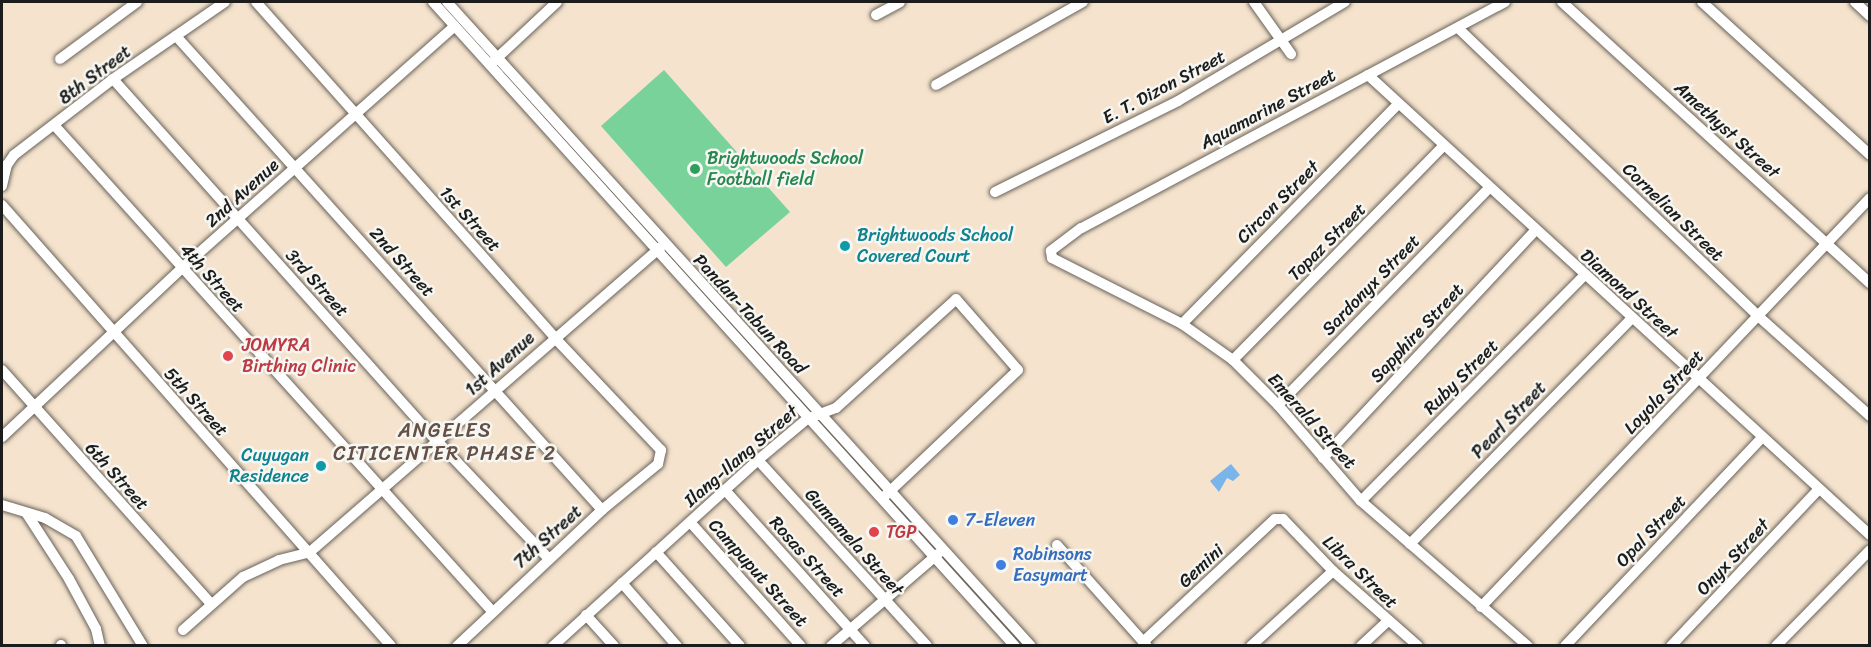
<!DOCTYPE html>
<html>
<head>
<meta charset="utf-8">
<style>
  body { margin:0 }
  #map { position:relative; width:1871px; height:647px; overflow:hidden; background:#f5e3cd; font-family:Sriracha,sans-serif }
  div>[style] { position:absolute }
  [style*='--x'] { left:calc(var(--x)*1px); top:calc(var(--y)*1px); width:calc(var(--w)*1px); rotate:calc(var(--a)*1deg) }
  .green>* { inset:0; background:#78d299 }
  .water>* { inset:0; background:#79b4ea }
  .roads { filter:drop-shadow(0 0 2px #68625a) drop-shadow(0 0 2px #68625a) }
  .minor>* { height:10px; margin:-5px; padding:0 5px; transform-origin:5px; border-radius:5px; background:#fff }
  .dots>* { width:16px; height:16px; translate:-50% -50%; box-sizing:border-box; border:3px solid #f6f6f2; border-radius:50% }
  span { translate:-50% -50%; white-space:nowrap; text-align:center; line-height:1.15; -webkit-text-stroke:5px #f6f6f2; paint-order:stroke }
  .street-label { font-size:18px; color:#1c1c1c }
  .leisure-label { font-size:18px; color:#27864d }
  .left { translate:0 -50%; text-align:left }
  .culture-label { font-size:18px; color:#0d838f }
  .right { translate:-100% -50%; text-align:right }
  .health-label { font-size:18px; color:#be3a42 }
  .shop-label { font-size:18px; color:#366cbe }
  .neighbourhood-label { font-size:20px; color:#655046; letter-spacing:1.5px }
  .frame { position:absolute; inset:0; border:3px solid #1c1c1c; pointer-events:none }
</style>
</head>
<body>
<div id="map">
  <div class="green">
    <div style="clip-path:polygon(664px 70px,790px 212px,726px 267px,601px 126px)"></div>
  </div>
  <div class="water">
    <div style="clip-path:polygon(1231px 464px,1240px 475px,1233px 481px,1227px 478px,1219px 492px,1210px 481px)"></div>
  </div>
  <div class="roads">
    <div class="minor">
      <div style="--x:256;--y:2;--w:448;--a:48.3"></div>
      <div style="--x:554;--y:337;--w:156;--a:46.6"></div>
      <div style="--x:661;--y:450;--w:14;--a:102"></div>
      <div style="--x:658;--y:464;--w:72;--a:140.6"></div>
      <div style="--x:602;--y:510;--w:199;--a:136.8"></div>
      <div style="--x:433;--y:2;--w:868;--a:47.9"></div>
      <div style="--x:447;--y:2;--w:869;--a:47.8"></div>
      <div style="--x:1254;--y:2;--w:64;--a:54.6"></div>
      <div style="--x:1505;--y:2;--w:480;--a:151.9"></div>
      <div style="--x:1081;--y:228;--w:38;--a:143"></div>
      <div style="--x:1051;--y:251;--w:7;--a:82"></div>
      <div style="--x:1052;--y:258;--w:146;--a:26.9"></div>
      <div style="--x:1182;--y:324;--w:62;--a:35.2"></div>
      <div style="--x:1233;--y:360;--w:64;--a:45"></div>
      <div style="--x:1278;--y:405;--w:127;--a:49.2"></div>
      <div style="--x:1361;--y:501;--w:221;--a:41"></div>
      <div style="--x:1562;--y:2;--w:417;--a:42.4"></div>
      <div style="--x:1702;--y:2;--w:227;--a:42.3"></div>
      <div style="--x:1855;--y:2;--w:21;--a:43"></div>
      <div style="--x:876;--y:15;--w:27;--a:-28"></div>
      <div style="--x:1458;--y:28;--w:414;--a:43.8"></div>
      <div style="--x:1757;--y:315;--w:152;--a:41.8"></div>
      <div style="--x:176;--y:36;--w:637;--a:48.05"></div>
      <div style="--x:60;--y:59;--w:96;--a:-36.5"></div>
      <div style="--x:494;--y:61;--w:86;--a:-43.1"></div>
      <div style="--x:1368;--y:75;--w:681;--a:42.5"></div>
      <div style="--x:113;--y:79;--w:487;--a:48.2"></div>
      <div style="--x:438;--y:442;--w:161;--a:46.5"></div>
      <div style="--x:936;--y:85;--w:169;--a:-29.5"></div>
      <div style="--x:55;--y:126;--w:653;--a:47.98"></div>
      <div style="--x:2;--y:186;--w:22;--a:-77"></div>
      <div style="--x:7;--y:165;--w:12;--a:-55"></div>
      <div style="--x:14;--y:155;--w:125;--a:-37.5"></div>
      <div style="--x:113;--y:79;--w:136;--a:-34.5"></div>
      <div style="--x:995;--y:192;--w:204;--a:-26.4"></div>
      <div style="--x:1178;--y:101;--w:194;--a:-30.7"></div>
      <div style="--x:2;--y:205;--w:588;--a:48.58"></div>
      <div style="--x:1182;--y:324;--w:307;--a:-45.5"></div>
      <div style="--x:1233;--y:360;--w:300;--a:-45.5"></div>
      <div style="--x:2;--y:370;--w:312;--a:48.2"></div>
      <div style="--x:1278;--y:405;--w:301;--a:-45.8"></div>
      <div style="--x:2;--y:437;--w:245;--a:-43.2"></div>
      <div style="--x:181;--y:269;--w:366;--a:-41.6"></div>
      <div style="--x:1323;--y:458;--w:311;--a:-47"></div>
      <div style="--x:758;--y:460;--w:251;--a:47.7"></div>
      <div style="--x:725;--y:490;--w:210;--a:48.1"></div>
      <div style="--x:1361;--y:501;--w:318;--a:-45.3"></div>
      <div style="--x:2;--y:505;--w:45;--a:16.8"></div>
      <div style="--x:45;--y:518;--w:36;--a:30"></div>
      <div style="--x:76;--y:536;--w:129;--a:58.7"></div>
      <div style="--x:27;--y:514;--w:77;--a:57.1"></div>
      <div style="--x:69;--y:579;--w:57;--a:61.6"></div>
      <div style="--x:96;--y:629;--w:17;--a:77"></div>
      <div style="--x:690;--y:522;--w:166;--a:48.2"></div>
      <div style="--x:1410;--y:544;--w:315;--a:-45.5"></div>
      <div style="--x:1057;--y:545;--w:135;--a:48.3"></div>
      <div style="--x:656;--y:552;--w:126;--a:48.2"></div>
      <div style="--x:622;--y:583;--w:84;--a:48.9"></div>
      <div style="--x:1481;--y:607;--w:564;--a:-46.44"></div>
      <div style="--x:586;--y:615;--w:42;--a:47.9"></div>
      <div style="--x:183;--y:630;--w:80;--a:-41.5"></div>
      <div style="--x:243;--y:577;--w:40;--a:-25"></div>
      <div style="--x:279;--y:560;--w:32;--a:-14"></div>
      <div style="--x:310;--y:552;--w:465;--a:-41"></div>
      <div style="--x:1143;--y:642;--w:180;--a:-43"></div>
      <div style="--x:1275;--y:519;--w:8;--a:0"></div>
      <div style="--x:1283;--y:519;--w:72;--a:46.1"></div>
      <div style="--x:1333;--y:571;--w:113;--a:41.4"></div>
      <div style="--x:61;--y:645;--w:1;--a:90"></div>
      <div style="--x:553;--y:646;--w:277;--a:-42.2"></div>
      <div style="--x:758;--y:460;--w:64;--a:-39.9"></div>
      <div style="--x:807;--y:419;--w:31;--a:-21"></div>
      <div style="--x:836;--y:408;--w:162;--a:-42.2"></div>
      <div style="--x:956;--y:299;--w:94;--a:48.9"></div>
      <div style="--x:1018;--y:370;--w:182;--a:136.6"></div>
      <div style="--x:831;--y:646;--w:141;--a:-40.7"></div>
      <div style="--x:1251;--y:646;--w:111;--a:-42.4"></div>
      <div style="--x:1361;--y:646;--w:37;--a:-43"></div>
      <div style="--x:1565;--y:646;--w:285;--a:-46.6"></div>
      <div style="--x:1671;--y:646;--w:214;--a:-46.7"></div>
      <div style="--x:1776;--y:646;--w:134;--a:-45.6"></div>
    </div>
  </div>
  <div class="dots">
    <div style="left:695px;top:169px;background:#2e9e5b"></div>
    <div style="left:845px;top:246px;background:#0f9aa8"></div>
    <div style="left:228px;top:356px;background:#e0444e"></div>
    <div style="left:321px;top:466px;background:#0f9aa8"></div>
    <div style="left:953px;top:520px;background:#3f7fe0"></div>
    <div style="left:874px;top:532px;background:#e0444e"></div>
    <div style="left:1001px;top:565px;background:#3f7fe0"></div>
  </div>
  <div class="street-label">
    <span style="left:95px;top:75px;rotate:-37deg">8th Street</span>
    <span style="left:1164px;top:87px;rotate:-28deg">E. T. Dizon Street</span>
    <span style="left:1268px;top:109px;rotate:-28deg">Aquamarine Street</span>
    <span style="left:1727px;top:130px;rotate:42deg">Amethyst Street</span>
    <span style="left:242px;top:193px;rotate:-42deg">2nd Avenue</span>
    <span style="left:1278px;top:202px;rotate:-45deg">Circon Street</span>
    <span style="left:1673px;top:212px;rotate:44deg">Cornelian Street</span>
    <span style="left:470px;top:219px;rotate:48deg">1st Street</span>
    <span style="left:1327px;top:242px;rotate:-45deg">Topaz Street</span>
    <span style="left:402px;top:262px;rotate:48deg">2nd Street</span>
    <span style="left:212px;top:278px;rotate:48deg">4th Street</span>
    <span style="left:317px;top:283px;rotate:48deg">3rd Street</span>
    <span style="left:1371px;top:285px;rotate:-46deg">Sardonyx Street</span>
    <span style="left:1629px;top:294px;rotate:42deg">Diamond Street</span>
    <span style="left:750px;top:314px;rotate:47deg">Pandan-Tabun Road</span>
    <span style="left:1417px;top:333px;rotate:-47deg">Sapphire Street</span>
    <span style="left:500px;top:364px;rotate:-42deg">1st Avenue</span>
    <span style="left:1461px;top:377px;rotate:-45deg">Ruby Street</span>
    <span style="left:1664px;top:392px;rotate:-47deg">Loyola Street</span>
    <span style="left:196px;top:402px;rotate:48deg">5th Street</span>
    <span style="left:1509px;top:420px;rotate:-46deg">Pearl Street</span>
    <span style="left:1312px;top:421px;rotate:48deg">Emerald Street</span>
    <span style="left:741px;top:456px;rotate:-41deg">Ilang-Ilang Street</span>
    <span style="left:117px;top:476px;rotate:48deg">6th Street</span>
    <span style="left:1651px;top:531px;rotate:-46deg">Opal Street</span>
    <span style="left:548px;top:537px;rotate:-42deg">7th Street</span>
    <span style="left:854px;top:542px;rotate:48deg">Gumamela Street</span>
    <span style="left:807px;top:557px;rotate:48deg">Rosas Street</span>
    <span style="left:1733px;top:557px;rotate:-47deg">Onyx Street</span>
    <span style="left:1201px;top:566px;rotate:-43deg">Gemini</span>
    <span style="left:1360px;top:572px;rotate:44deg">Libra Street</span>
    <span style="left:758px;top:573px;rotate:48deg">Campuput Street</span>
  </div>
  <div class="leisure-label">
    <span class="left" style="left:707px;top:169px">Brightwoods School<br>Football field</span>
  </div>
  <div class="culture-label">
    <span class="left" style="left:857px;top:246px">Brightwoods School<br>Covered Court</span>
    <span class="right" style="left:309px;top:466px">Cuyugan<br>Residence</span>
  </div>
  <div class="health-label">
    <span class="left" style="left:242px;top:356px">JOMYRA<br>Birthing Clinic</span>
    <span class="left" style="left:886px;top:532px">TGP</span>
  </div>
  <div class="shop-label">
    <span class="left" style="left:965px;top:520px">7-Eleven</span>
    <span class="left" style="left:1013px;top:565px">Robinsons<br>Easymart</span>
  </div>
  <div class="neighbourhood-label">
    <span style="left:445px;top:442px">ANGELES<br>CITICENTER PHASE 2</span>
  </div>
  <div class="frame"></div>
</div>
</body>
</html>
